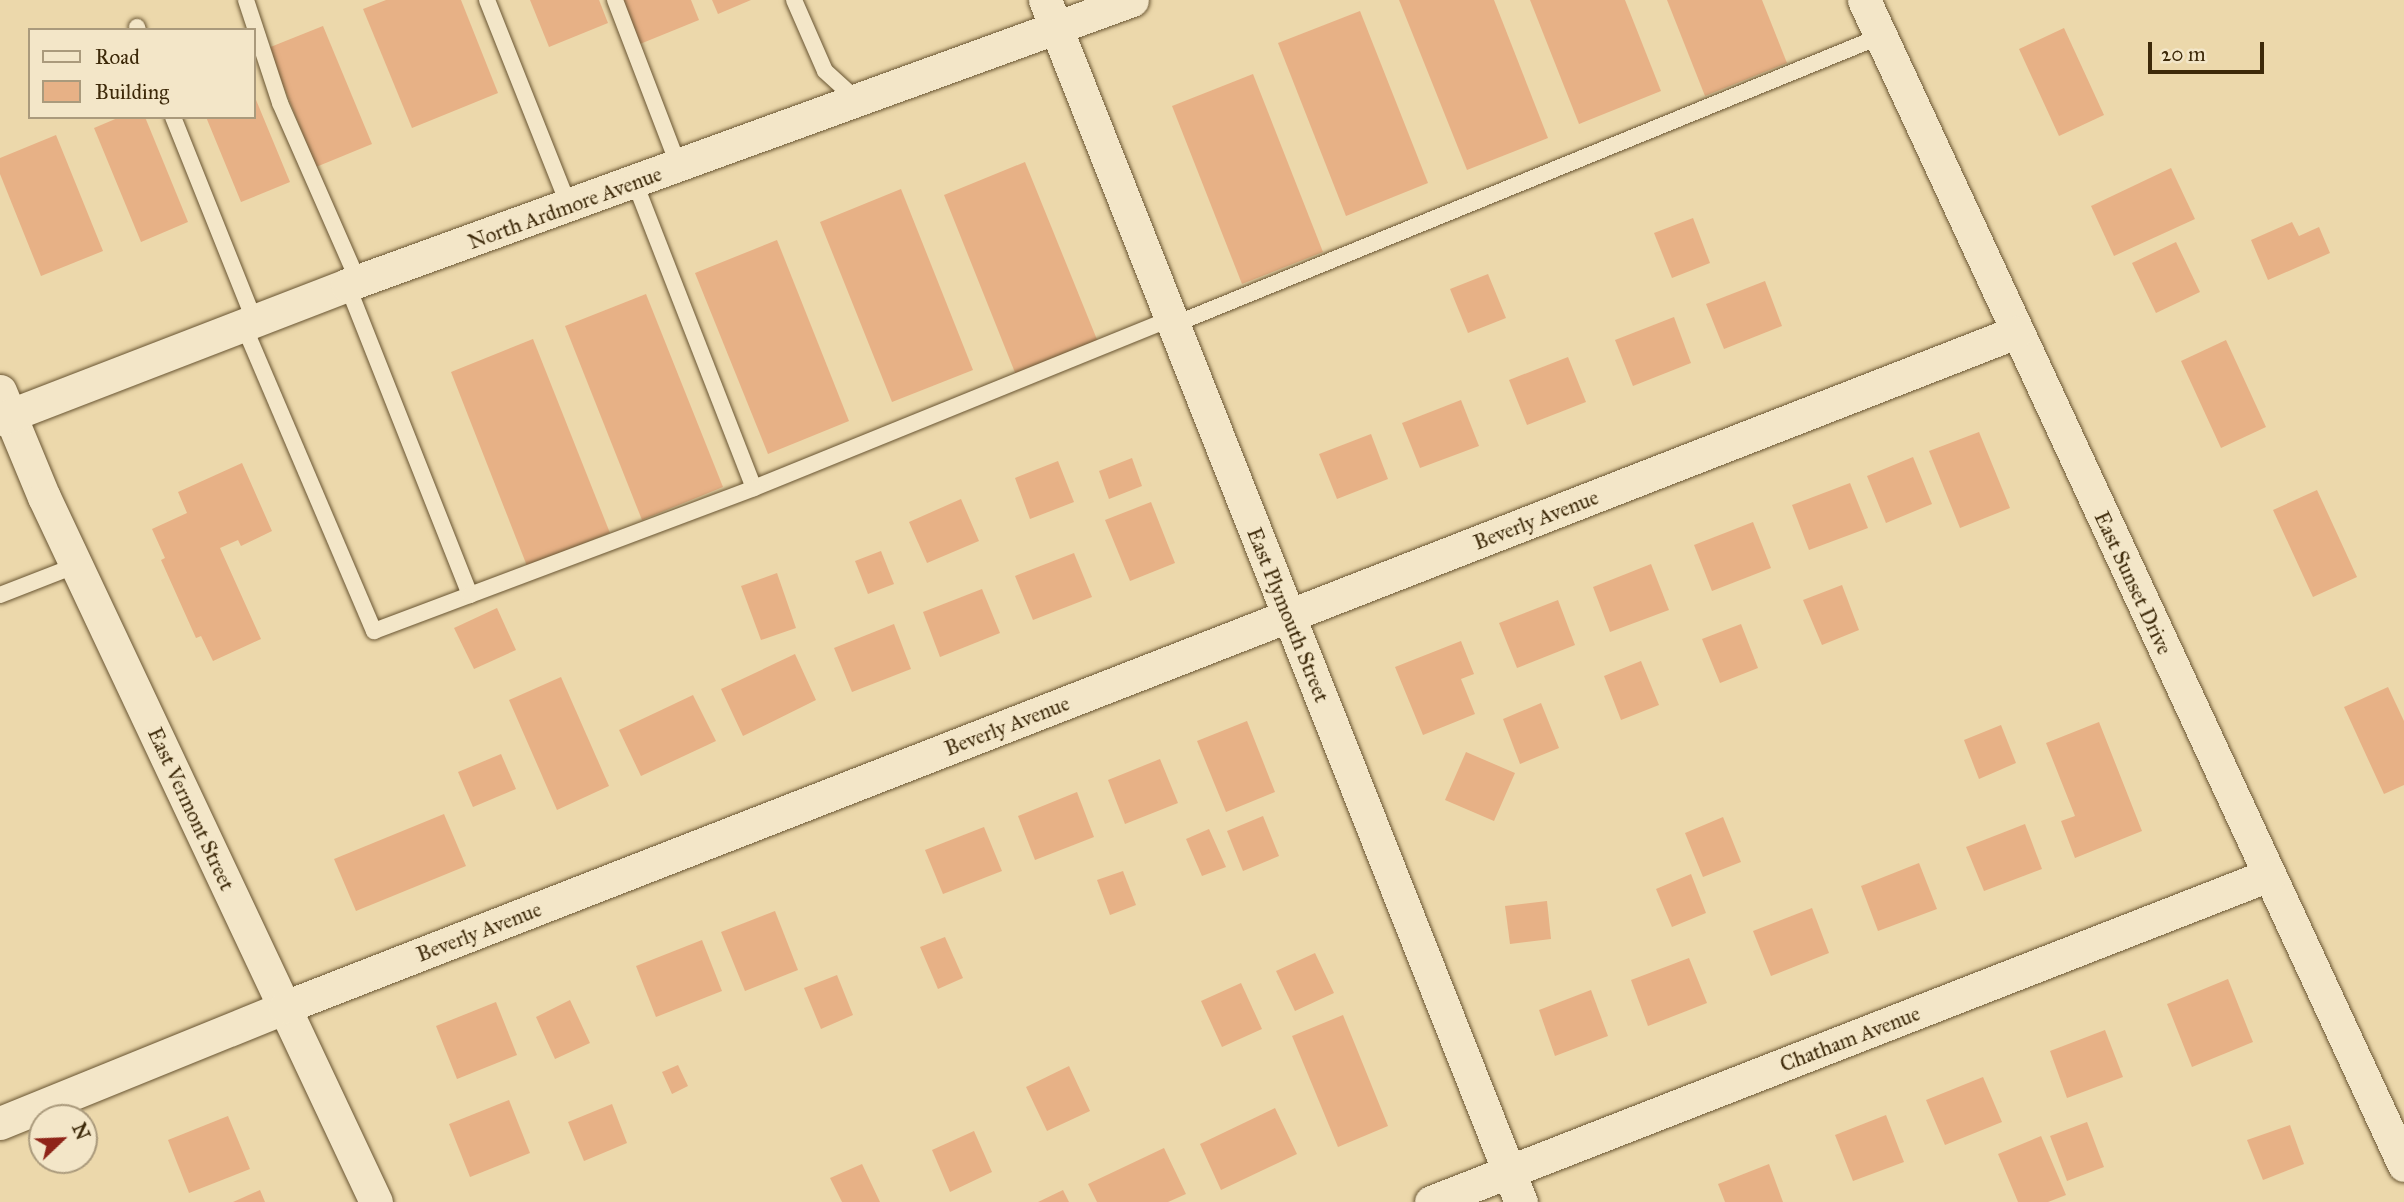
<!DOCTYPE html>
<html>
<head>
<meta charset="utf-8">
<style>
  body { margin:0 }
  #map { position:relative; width:2404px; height:1202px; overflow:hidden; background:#ecd8ab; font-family:"IM FELL Great Primer",serif }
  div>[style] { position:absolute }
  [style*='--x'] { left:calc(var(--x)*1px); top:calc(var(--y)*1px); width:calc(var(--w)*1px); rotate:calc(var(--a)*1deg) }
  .building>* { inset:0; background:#e7b186 }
  .roads { filter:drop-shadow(0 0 2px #695532) drop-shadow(0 0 2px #695532) }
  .service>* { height:16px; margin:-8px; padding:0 8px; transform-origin:8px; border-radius:8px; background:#f3e6c8 }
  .minor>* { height:33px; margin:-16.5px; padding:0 16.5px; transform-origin:16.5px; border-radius:16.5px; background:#f3e6c8 }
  span { translate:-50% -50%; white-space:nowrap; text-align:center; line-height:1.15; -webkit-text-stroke:5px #f3e6c8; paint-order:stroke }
  .street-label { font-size:21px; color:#3d2909 }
  .legend { position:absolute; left:28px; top:28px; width:228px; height:91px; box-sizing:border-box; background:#f3e6c8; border:2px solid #aa9a7c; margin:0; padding:9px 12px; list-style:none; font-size:21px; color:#3d2909 }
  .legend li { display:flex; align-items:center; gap:14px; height:35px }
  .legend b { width:35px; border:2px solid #aa9a7c }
  .north { position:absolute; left:28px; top:1104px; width:70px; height:70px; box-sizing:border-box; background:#f3e6c8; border:2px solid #aa9a7c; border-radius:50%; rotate:67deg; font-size:19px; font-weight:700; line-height:28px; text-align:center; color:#3d2909 }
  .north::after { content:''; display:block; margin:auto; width:24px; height:32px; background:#8f2418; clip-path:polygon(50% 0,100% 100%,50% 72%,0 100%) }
  .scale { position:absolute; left:2148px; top:42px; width:116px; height:32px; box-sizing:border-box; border:4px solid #3d2909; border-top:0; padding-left:9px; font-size:21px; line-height:24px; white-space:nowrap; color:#3d2909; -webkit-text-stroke:5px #f3e6c8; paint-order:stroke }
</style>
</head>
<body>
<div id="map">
  <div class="building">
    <div style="clip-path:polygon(386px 0,461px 0,498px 93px,412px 128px,363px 9px)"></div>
    <div style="clip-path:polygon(530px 0,599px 0,608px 23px,549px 47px)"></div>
    <div style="clip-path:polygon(622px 0,691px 0,699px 20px,640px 44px)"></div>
    <div style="clip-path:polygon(712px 0,751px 0,718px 14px)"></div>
    <div style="clip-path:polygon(1399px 0,1494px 0,1548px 138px,1467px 170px)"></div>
    <div style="clip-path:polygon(1530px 0,1625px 0,1661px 91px,1579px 124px)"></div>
    <div style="clip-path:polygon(1667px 0,1762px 0,1787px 63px,1705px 96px)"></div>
    <div style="clip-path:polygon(1360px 11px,1428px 183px,1346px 216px,1278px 43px)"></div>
    <div style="clip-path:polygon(323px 26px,372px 144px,316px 167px,268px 48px)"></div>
    <div style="clip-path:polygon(2064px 28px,2104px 115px,2059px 136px,2019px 49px)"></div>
    <div style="clip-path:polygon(1253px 74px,1323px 252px,1242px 284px,1172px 106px)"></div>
    <div style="clip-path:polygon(254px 95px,290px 182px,241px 202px,206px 117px,254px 117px)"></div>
    <div style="clip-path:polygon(120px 117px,145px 117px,188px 222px,141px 242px,94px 128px)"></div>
    <div style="clip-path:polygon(56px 135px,103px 251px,41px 276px,0 174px,0 158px)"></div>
    <div style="clip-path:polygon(1025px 162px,1098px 342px,1016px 375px,944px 195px)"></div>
    <div style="clip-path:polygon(2171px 168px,2195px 219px,2114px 256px,2091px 206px)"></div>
    <div style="clip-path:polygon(901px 189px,973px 370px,892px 402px,820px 222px)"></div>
    <div style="clip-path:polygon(1693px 218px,1710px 263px,1672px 278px,1654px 233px)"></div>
    <div style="clip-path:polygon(2292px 222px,2299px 236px,2319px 227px,2330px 253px,2268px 280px,2251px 240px)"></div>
    <div style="clip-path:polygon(777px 240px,849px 421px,768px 454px,695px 273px)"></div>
    <div style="clip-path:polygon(2176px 242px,2200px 292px,2156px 313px,2132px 263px)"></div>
    <div style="clip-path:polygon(1488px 274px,1506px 318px,1468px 333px,1450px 289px)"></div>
    <div style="clip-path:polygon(1765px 281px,1782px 326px,1724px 349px,1706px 304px)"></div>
    <div style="clip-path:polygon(646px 294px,723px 487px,642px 520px,565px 326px)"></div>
    <div style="clip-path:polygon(1674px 317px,1691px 363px,1633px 386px,1615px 340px)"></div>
    <div style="clip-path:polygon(533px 339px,610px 533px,527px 566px,451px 372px)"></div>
    <div style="clip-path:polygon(2226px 340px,2266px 427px,2221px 448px,2181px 361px)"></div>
    <div style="clip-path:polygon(1568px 357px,1586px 402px,1527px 425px,1509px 380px)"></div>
    <div style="clip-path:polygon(1461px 400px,1479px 446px,1420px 468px,1402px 423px)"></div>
    <div style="clip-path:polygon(1979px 432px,2010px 508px,1960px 528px,1929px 451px)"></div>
    <div style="clip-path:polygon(1371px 434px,1388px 479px,1337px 499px,1319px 454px)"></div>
    <div style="clip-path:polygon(1913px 457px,1932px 504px,1886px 523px,1867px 476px)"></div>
    <div style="clip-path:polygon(1132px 458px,1142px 486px,1109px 499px,1099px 471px)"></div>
    <div style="clip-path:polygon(1058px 461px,1074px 502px,1030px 519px,1015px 478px)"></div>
    <div style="clip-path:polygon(242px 463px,272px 531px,241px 546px,238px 540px,220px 548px,261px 639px,213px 661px,201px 636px,196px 638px,161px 560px,165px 558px,152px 529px,187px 513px,178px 492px)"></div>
    <div style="clip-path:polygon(1850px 483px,1868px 528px,1809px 550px,1792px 505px)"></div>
    <div style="clip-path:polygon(2317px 490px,2357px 577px,2313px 597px,2273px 510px)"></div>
    <div style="clip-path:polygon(961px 499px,979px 541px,927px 563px,909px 522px)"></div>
    <div style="clip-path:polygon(1151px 502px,1175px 563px,1130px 581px,1105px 520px)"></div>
    <div style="clip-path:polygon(1753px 522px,1771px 568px,1712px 591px,1694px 545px)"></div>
    <div style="clip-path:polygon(881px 551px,894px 584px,868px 594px,855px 561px)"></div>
    <div style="clip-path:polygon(1074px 553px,1092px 597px,1033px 620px,1015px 576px)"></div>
    <div style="clip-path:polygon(1651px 564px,1669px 610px,1610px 632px,1593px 587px)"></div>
    <div style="clip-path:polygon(777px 573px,796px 628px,761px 640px,741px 586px)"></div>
    <div style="clip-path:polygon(1842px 585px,1859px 630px,1822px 645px,1803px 600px)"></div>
    <div style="clip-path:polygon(982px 589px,1000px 633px,940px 657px,923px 612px)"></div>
    <div style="clip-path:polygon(1558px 600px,1575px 645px,1517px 668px,1499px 623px)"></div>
    <div style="clip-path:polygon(497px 608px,516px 650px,474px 669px,454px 628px)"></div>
    <div style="clip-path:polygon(894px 624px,911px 669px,852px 692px,834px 648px)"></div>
    <div style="clip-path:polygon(1741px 624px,1758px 668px,1720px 683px,1702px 639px)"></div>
    <div style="clip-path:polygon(1461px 641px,1474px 674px,1461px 679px,1475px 714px,1423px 735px,1395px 667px)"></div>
    <div style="clip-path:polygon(795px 654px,816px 700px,743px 736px,721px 689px)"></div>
    <div style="clip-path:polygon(1641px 661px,1659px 705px,1621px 720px,1604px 676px)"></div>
    <div style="clip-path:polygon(561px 677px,609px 786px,557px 810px,509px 700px)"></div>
    <div style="clip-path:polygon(2388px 687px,2404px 721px,2404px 785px,2384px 794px,2344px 707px)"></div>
    <div style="clip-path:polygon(693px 695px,716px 741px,641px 776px,619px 730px)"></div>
    <div style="clip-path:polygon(1541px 703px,1559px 748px,1520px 764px,1503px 719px)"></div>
    <div style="clip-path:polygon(1247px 721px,1275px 792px,1226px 812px,1197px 741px)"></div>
    <div style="clip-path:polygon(2099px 722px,2142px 831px,2075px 858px,2061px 821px,2075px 816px,2046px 743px)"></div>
    <div style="clip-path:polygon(2001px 725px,2016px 763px,1979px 779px,1964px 740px)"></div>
    <div style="clip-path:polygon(1466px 752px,1515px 773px,1494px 821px,1445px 800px)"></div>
    <div style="clip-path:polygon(501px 754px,516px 789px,473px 807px,458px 772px)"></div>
    <div style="clip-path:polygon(1160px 759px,1178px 803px,1125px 824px,1108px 780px)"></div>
    <div style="clip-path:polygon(1077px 792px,1094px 837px,1035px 860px,1018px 816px)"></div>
    <div style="clip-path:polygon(444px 814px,466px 866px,356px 911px,334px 859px)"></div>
    <div style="clip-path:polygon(1263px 816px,1279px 856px,1243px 871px,1227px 831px)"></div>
    <div style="clip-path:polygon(1723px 817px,1741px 862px,1703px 877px,1685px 833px)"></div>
    <div style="clip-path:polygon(2025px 824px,2042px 869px,1984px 891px,1966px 847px)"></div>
    <div style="clip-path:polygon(984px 827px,1002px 871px,943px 894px,925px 850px)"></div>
    <div style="clip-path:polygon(1209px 829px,1226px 867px,1202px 876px,1186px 839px)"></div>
    <div style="clip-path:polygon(1919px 863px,1937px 909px,1878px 931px,1861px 886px)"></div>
    <div style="clip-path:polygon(1123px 871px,1136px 905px,1110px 915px,1097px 880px)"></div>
    <div style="clip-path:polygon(1691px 874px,1706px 913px,1672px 927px,1656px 889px)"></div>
    <div style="clip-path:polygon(1547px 901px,1551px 939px,1510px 944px,1505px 906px)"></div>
    <div style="clip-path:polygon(1812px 908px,1829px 953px,1771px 976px,1753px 931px)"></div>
    <div style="clip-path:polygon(775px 911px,798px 970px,745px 991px,721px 932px)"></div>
    <div style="clip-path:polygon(945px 937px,963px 978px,938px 989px,920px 947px)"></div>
    <div style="clip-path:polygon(702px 940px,722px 991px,656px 1017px,636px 966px)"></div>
    <div style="clip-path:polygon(1315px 953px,1334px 993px,1295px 1011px,1276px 971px)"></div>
    <div style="clip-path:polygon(1689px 958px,1707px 1003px,1648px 1026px,1631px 980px)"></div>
    <div style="clip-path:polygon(837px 975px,853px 1015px,821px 1029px,804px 988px)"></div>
    <div style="clip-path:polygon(2228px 979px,2253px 1042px,2192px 1067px,2167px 1004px)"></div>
    <div style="clip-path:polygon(1241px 983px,1262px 1029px,1222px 1047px,1201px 1001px)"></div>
    <div style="clip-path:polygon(1591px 990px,1608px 1036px,1555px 1056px,1539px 1010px)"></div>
    <div style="clip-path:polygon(570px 1000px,590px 1043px,555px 1059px,536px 1017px)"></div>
    <div style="clip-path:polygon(496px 1002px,517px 1055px,457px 1079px,436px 1026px)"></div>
    <div style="clip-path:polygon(1343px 1015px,1388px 1126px,1338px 1147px,1292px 1036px)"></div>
    <div style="clip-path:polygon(2105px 1030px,2123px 1077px,2067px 1098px,2050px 1051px)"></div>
    <div style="clip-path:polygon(678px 1065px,688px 1086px,672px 1094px,662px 1072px)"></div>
    <div style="clip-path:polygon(1069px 1066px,1090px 1111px,1047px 1131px,1026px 1087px)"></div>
    <div style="clip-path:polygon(1983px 1077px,2002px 1122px,1945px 1145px,1926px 1100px)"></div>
    <div style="clip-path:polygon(509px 1100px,530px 1153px,470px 1177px,449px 1124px)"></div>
    <div style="clip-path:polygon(612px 1104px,627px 1143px,584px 1161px,568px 1122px)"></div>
    <div style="clip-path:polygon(1275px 1108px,1297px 1154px,1221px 1190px,1200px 1144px)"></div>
    <div style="clip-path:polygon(1886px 1115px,1904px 1162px,1853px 1181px,1835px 1135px)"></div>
    <div style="clip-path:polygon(228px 1116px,250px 1169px,189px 1193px,168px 1140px)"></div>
    <div style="clip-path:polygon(2087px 1122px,2104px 1167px,2067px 1181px,2050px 1136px)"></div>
    <div style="clip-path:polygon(2290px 1125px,2304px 1164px,2263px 1180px,2247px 1140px)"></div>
    <div style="clip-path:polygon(974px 1131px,992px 1172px,950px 1192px,932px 1150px)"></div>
    <div style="clip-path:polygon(2041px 1136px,2066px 1195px,2048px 1202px,2018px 1202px,1998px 1154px)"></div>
    <div style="clip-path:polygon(1164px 1148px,1186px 1194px,1168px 1202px,1097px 1202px,1088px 1184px)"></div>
    <div style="clip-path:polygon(862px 1164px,880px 1202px,842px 1202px,830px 1178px)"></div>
    <div style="clip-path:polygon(1769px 1164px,1783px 1202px,1725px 1202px,1718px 1184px)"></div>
    <div style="clip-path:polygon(260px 1190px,265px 1202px,233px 1202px)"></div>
    <div style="clip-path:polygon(1063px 1190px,1069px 1202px,1038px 1202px)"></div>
  </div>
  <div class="roads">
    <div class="service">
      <div style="--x:246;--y:0;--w:108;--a:71.7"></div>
      <div style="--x:280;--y:103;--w:194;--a:66.3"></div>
      <div style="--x:487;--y:0;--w:222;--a:68.3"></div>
      <div style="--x:615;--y:0;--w:179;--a:69"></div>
      <div style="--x:794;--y:0;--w:77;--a:66.4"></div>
      <div style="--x:825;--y:71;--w:45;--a:42.3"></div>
      <div style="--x:137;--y:27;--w:3;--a:72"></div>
      <div style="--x:173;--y:117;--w:219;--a:68.2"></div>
      <div style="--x:635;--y:183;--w:327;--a:68.7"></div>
      <div style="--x:754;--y:488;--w:450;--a:-22.1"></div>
      <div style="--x:243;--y:324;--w:334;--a:66.9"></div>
      <div style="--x:374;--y:631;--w:103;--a:-20.6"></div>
      <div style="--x:470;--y:595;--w:334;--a:-111.6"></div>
      <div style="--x:1173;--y:325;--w:765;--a:-22.2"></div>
      <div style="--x:0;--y:595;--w:83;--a:-21.3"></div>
      <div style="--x:470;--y:595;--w:303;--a:-20.6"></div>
    </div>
    <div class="minor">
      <div style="--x:1045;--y:0;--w:1293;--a:68.4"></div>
      <div style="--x:1864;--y:0;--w:1284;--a:65.13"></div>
      <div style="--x:0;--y:391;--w:115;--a:67.5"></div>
      <div style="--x:44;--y:497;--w:779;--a:64.78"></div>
      <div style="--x:0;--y:419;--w:372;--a:-21.1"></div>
      <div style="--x:347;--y:285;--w:835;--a:-19.95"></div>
      <div style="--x:0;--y:1123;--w:308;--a:-22.1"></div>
      <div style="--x:285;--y:1007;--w:1858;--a:-21.3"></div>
      <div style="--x:1431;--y:1202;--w:900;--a:-21.32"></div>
    </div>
  </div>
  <div class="street-label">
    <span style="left:565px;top:208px;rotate:-20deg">North Ardmore Avenue</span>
    <span style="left:1536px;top:520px;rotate:-21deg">Beverly Avenue</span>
    <span style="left:2133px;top:583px;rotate:65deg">East Sunset Drive</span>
    <span style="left:1288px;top:615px;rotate:68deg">East Plymouth Street</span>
    <span style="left:1007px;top:726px;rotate:-21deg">Beverly Avenue</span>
    <span style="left:191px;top:809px;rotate:65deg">East Vermont Street</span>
    <span style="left:479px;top:932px;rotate:-21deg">Beverly Avenue</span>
    <span style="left:1850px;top:1039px;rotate:-21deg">Chatham Avenue</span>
  </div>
  <ul class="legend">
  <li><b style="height:9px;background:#f3e6c8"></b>Road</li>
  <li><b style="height:19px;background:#e7b186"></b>Building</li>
  </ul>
  <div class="north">N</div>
  <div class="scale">20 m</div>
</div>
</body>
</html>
